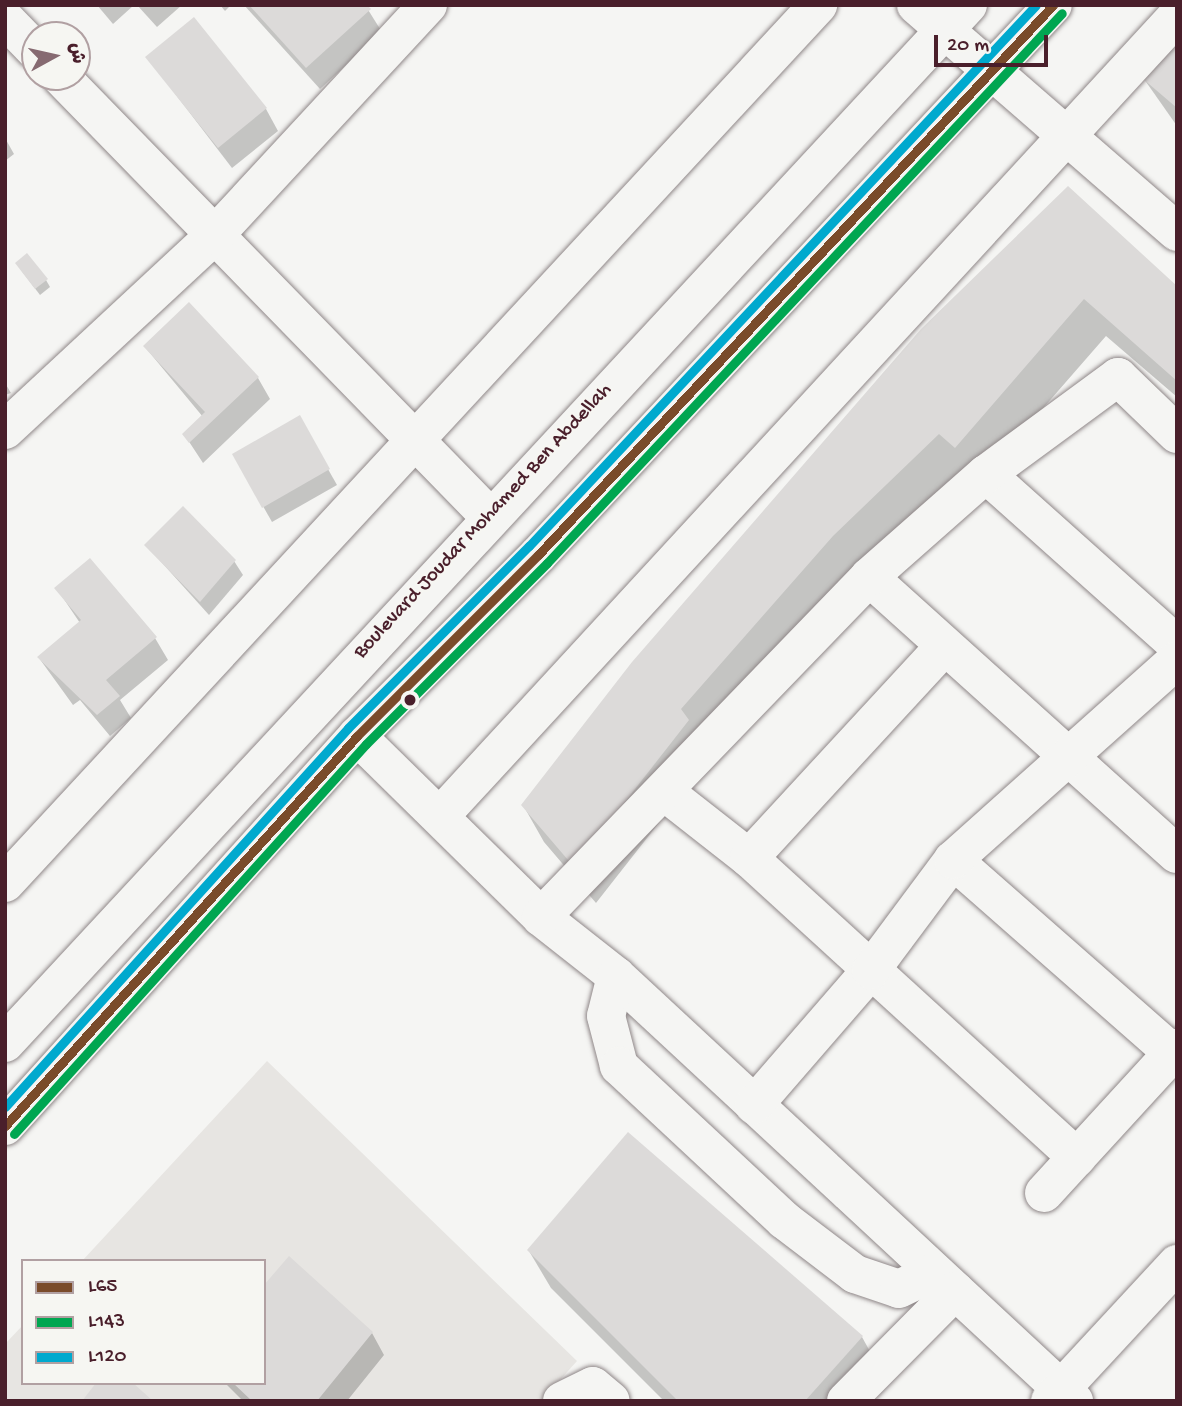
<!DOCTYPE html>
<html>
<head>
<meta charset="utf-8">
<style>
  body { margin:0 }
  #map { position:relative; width:1182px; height:1406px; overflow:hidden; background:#f5f5f3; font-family:"Gochi Hand","Playpen Sans Arabic",sans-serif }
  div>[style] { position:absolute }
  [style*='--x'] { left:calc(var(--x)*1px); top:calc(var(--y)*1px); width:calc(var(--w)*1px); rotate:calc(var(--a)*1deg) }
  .built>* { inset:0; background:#e7e5e2 }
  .shadow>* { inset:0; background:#0003 }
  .building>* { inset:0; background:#dcdad9 }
  .roads { filter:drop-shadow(0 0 2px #8f8788) drop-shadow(0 0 2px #8f8788) }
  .minor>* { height:38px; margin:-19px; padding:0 19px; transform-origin:19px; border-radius:19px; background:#f5f5f3 }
  .major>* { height:38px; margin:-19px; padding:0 19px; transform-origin:19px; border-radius:19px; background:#f5f5f3 }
  .bus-1>* { height:9px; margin:-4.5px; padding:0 4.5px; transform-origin:4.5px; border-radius:4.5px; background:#7a4b2a }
  .bus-2>* { height:9px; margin:-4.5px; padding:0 4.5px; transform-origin:4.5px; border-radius:4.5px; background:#00a651 }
  .bus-3>* { height:9px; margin:-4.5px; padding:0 4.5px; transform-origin:4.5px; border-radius:4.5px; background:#00a9ce }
  .dots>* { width:19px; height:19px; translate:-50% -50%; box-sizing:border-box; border:4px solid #f6f6f2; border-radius:50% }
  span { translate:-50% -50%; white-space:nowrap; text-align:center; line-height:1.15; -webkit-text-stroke:5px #f6f6f2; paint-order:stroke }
  .street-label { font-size:21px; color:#4a1f2b }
  .frame { position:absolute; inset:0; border:7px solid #4a1f2b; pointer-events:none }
  .legend { position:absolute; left:21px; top:1259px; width:245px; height:126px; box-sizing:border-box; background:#f6f6f2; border:2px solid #b1a0a2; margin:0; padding:9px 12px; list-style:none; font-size:21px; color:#4a1f2b }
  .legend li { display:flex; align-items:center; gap:14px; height:35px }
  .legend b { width:35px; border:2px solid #b1a0a2 }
  .north { position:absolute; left:21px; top:21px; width:70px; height:70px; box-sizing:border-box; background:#f6f6f2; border:2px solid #b1a0a2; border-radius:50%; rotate:82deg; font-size:19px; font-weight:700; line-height:28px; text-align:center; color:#4a1f2b }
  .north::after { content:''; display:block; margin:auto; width:24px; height:32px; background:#866a71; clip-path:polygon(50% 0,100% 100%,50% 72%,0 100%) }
  .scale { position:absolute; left:934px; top:35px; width:114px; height:32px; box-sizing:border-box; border:4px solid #4a1f2b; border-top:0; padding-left:9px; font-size:21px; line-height:24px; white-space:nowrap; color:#4a1f2b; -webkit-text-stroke:5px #f6f6f2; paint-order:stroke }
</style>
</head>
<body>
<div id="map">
  <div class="built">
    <div style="clip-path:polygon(267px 1061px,577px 1361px,541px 1401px,5px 1401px,5px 1344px,23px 1325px,23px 1383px,264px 1383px,264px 1261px,82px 1261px)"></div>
  </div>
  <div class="shadow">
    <div style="clip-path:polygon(97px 5px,134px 5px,113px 24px)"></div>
    <div style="clip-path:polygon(137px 5px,182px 5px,157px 27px)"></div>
    <div style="clip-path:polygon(220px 5px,231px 5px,225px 11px)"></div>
    <div style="clip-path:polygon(244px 5px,365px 5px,382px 32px,320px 89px)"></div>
    <div style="clip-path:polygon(1177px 42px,1177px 126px,1144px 79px)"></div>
    <div style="clip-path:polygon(147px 57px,266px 109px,278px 131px,232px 168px)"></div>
    <div style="clip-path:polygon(5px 138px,14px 154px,5px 161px)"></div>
    <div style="clip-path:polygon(1068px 189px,1177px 287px,1177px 397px,1106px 336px,977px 484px,709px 759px,596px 903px,544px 842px,523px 805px)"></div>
    <div style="clip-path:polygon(21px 270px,46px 280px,50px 287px,40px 295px)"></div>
    <div style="clip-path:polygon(145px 347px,258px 378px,270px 399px,203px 463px,184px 434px,203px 417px)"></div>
    <div style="clip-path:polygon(5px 383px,11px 393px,5px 395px)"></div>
    <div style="clip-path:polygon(299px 418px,337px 485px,272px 522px,234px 455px)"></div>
    <div style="clip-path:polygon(146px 545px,234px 561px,243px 575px,209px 615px)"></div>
    <div style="clip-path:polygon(57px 589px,155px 638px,168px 660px,120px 700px,131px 718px,110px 736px,80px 700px,73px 705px,39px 658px,80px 623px)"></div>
    <div style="clip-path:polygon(529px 1251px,862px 1337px,883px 1375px,859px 1401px,664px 1401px,551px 1288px)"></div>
    <div style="clip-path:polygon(372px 1333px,384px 1355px,347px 1401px,243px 1401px,225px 1383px,264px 1383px)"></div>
  </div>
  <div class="building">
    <div style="clip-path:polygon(249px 5px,367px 5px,371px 9px,306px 68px)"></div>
    <div style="clip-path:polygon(194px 17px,267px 108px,218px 148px,145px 57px)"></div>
    <div style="clip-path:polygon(1177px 39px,1177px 108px,1142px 78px)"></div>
    <div style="clip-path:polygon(1068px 186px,1177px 286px,1177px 381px,1084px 299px,955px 448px,939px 434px,833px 536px,681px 709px,689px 720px,574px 867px,521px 805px,632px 662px,921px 329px)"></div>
    <div style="clip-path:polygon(27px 253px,48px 279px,35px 289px,15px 263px)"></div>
    <div style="clip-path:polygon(189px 302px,259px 377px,189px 443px,182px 434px,205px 412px,143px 346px)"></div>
    <div style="clip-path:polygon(300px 415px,330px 469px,262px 508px,232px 454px)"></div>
    <div style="clip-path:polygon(183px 506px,236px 560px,200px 602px,144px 545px)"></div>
    <div style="clip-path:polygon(90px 558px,157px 637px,106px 680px,120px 696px,97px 715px,37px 657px,81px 620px,54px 588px)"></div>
    <div style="clip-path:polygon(628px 1132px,863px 1336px,805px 1401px,678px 1401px,527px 1250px)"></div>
    <div style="clip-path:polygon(289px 1256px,373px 1332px,317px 1401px,252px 1401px,233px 1383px,264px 1383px,264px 1285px)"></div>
    <div style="clip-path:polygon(96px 1383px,133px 1383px,153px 1401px,82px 1401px)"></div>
  </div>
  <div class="roads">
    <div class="minor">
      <div style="--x:916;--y:5;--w:346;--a:41"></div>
      <div style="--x:5;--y:19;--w:43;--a:45.9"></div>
      <div style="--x:61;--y:77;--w:613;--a:45.73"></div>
      <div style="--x:5;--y:430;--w:285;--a:-42.9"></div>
      <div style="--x:214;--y:236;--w:315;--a:-47.2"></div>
      <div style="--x:986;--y:474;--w:256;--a:41.8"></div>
      <div style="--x:869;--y:577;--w:414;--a:42"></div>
      <div style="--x:357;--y:736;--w:258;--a:44.5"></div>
      <div style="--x:541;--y:917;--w:95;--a:38.2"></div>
      <div style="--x:616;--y:976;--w:625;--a:42.86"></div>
      <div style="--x:666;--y:793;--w:105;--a:38.1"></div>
      <div style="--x:749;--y:858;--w:444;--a:42.4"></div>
      <div style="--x:442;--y:814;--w:1085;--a:-47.35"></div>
      <div style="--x:749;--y:858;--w:287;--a:-47.3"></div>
      <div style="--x:953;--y:860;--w:298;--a:41.3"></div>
      <div style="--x:5;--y:883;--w:1197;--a:-47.2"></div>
      <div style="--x:541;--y:917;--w:472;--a:-46"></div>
      <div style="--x:869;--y:577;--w:156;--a:-41.4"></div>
      <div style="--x:986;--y:474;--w:164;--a:-36.3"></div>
      <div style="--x:1118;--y:377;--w:82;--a:44"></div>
      <div style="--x:616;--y:976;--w:41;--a:104"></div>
      <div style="--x:606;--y:1016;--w:52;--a:75.4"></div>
      <div style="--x:619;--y:1066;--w:226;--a:43"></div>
      <div style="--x:784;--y:1220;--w:89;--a:37.3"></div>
      <div style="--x:855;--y:1274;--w:46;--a:18.8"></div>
      <div style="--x:899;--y:1289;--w:39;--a:-26"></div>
      <div style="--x:754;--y:1105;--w:179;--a:-49.1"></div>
      <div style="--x:871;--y:970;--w:137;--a:-53.3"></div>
      <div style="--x:953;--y:860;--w:300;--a:-41.8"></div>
      <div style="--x:1044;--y:1193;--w:197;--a:-47.5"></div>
      <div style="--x:562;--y:1401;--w:34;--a:-26"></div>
      <div style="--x:593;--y:1386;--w:23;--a:40"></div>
      <div style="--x:846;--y:1401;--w:155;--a:-45.3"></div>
      <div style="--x:1050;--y:1401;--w:187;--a:-47.2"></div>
    </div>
    <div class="major">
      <div style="--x:5;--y:1043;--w:1416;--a:-47.15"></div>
      <div style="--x:5;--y:1126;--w:525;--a:-47.93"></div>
      <div style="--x:357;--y:736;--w:256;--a:-45"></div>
      <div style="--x:538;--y:555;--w:753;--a:-46.88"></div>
    </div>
  </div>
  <div class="bus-1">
    <div style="--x:5;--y:1126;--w:525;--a:-47.93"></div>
    <div style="--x:357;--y:736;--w:256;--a:-45"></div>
    <div style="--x:538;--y:555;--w:753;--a:-46.88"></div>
  </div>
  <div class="bus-2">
    <div style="--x:14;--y:1134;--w:525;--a:-47.93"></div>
    <div style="--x:366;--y:744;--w:256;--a:-45"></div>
    <div style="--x:547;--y:563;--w:753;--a:-46.88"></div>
  </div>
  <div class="bus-3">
    <div style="--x:5;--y:1107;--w:511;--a:-47.85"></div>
    <div style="--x:348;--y:728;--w:257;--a:-45.2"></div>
    <div style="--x:529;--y:546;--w:741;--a:-46.86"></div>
  </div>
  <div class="dots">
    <div style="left:410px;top:700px;background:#4a1f2b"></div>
  </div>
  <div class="street-label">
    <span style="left:484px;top:522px;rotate:-47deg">Boulevard Joudar Mohamed Ben Abdellah</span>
  </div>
  <div class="frame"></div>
  <ul class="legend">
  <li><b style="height:9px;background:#7a4b2a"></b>L65</li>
  <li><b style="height:9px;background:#00a651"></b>L143</li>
  <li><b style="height:9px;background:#00a9ce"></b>L120</li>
  </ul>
  <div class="north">ش</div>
  <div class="scale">20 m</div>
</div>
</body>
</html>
